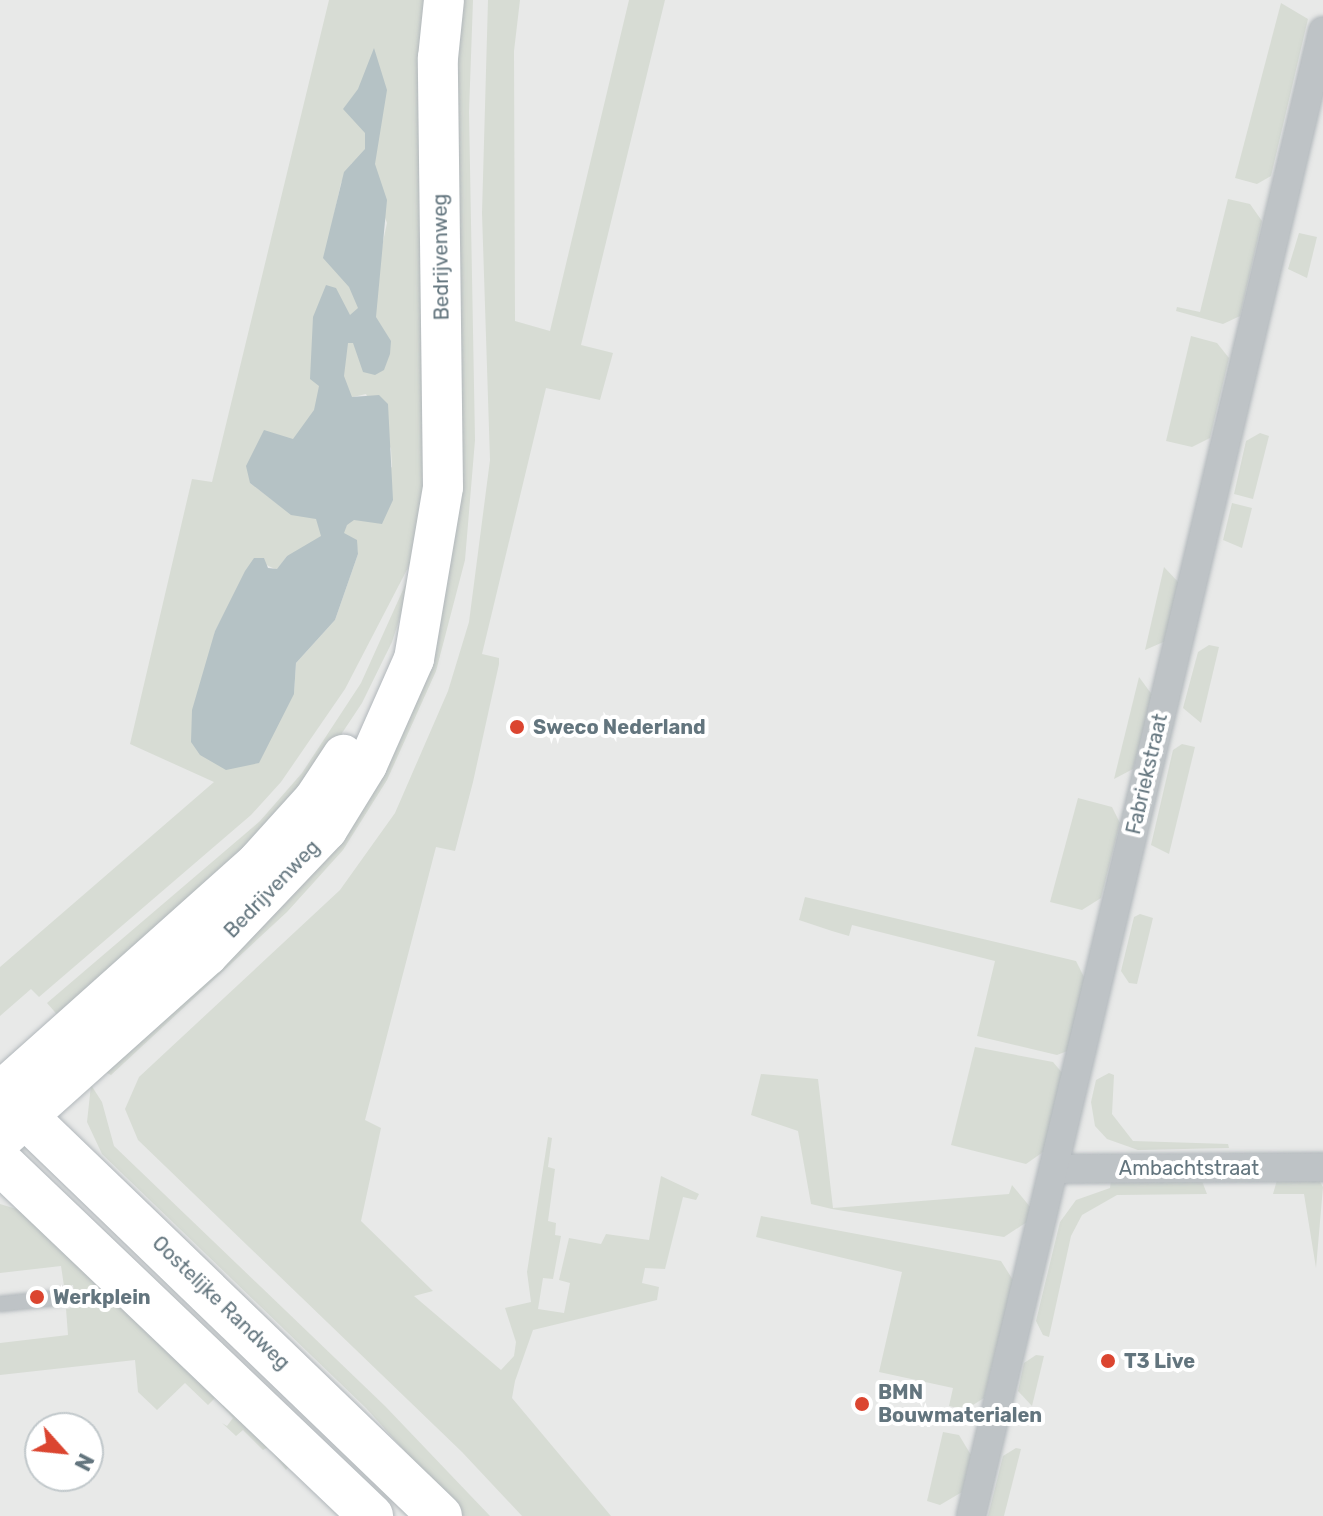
<!DOCTYPE html>
<html>
<head>
<meta charset="utf-8">
<style>
  body { margin:0 }
  #map { position:relative; width:1323px; height:1516px; overflow:hidden; background:#f7f7f4; font-family:Rubik,sans-serif }
  div>[style] { position:absolute }
  [style*='--x'] { left:calc(var(--x)*1px); top:calc(var(--y)*1px); width:calc(var(--w)*1px); rotate:calc(var(--a)*1deg) }
  .built>* { inset:0; background:#e8e9e8 }
  .green>* { inset:0; background:#d7dcd4 }
  .water>* { inset:0; background:#b5c2c5 }
  .roads { filter:drop-shadow(0 0 2px #b1b7bb) drop-shadow(0 0 2px #b1b7bb) }
  .service>* { height:14px; margin:-7px; padding:0 7px; transform-origin:7px; border-radius:7px; background:#bec3c6 }
  .minor>* { height:28px; margin:-14px; padding:0 14px; transform-origin:14px; border-radius:14px; background:#bec3c6 }
  .secondary>* { height:40px; margin:-20px; padding:0 20px; transform-origin:20px; border-radius:20px; background:#fff }
  .primary>* { height:44px; margin:-22px; padding:0 22px; transform-origin:22px; border-radius:22px; background:#fff }
  .dots>* { width:22px; height:22px; translate:-50% -50%; box-sizing:border-box; border:4px solid #fff; border-radius:50% }
  span { translate:-50% -50%; white-space:nowrap; text-align:center; line-height:1.15; -webkit-text-stroke:8px #fff; paint-order:stroke }
  .street-label { font-size:20px; color:#63757e }
  .poi-label { font-size:20px; color:#63757e; font-weight:700 }
  .left { translate:0 -50%; text-align:left }
  .north { position:absolute; left:24px; top:1412px; width:80px; height:80px; box-sizing:border-box; background:#fff; border:2px solid #c1c8cb; border-radius:50%; rotate:117deg; font-size:22px; font-weight:700; line-height:32px; text-align:center; color:#63757e }
  .north::after { content:''; display:block; margin:auto; width:28px; height:36px; background:#db4530; clip-path:polygon(50% 0,100% 100%,50% 72%,0 100%) }
</style>
</head>
<body>
<div id="map">
  <div class="built">
    <div style="clip-path:polygon(evenodd,0 0,1323px 0,1323px 1516px,0 1516px,0 0,40px 1428px,88px 1428px,88px 1476px,40px 1476px,40px 1428px)"></div>
  </div>
  <div class="green">
    <div style="clip-path:polygon(evenodd,329px 0,430px 0,430px 441px,413px 558px,345px 689px,281px 782px,251px 815px,39px 997px,31px 989px,0 1016px,0 967px,214px 782px,130px 744px,192px 479px,212px 482px,329px 0,364px 161px,387px 223px,378px 265px,328px 242px,341px 183px,352px 163px,364px 161px,329px 0,366px 394px,391px 449px,392px 467px,291px 514px,250px 483px,256px 455px,303px 458px,349px 398px,366px 394px,329px 0,356px 540px,358px 554px,335px 620px,296px 663px,294px 694px,213px 646px,215px 631px,254px 559px,277px 570px,287px 556px,356px 540px)"></div>
    <div style="clip-path:polygon(460px 0,473px 0,469px 112px,475px 440px,465px 560px,436px 671px,387px 780px,343px 850px,287px 912px,111px 1075px,99px 1069px,240px 937px,427px 644px)"></div>
    <div style="clip-path:polygon(488px 0,520px 0,514px 51px,515px 321px,550px 331px,629px 0,665px 0,581px 345px,613px 353px,600px 400px,546px 388px,482px 654px,499px 658px,499px 664px,473px 782px,455px 851px,436px 847px,365px 1120px,381px 1128px,361px 1221px,433px 1291px,414px 1296px,501px 1370px,514px 1356px,516px 1342px,505px 1308px,531px 1302px,527px 1272px,548px 1137px,552px 1138px,548px 1167px,555px 1169px,548px 1221px,556px 1223px,555px 1235px,561px 1236px,553px 1279px,543px 1278px,538px 1309px,564px 1313px,570px 1283px,559px 1280px,569px 1238px,601px 1244px,606px 1234px,649px 1240px,661px 1176px,699px 1194px,696px 1200px,683px 1197px,665px 1269px,645px 1268px,642px 1283px,659px 1287px,657px 1300px,533px 1330px,515px 1381px,512px 1398px,611px 1516px,522px 1516px,462px 1452px,138px 1140px,125px 1109px,139px 1077px,340px 890px,395px 813px,448px 691px,469px 622px,490px 460px,482px 213px)"></div>
    <div style="clip-path:polygon(1281px 3px,1308px 19px,1271px 176px,1257px 184px,1235px 178px)"></div>
    <div style="clip-path:polygon(1228px 199px,1250px 204px,1262px 221px,1240px 316px,1223px 324px,1176px 311px,1177px 307px,1200px 312px)"></div>
    <div style="clip-path:polygon(1299px 233px,1317px 237px,1307px 278px,1288px 269px)"></div>
    <div style="clip-path:polygon(1191px 336px,1217px 343px,1229px 358px,1210px 438px,1192px 447px,1166px 441px)"></div>
    <div style="clip-path:polygon(1260px 433px,1269px 436px,1253px 499px,1234px 494px,1246px 441px)"></div>
    <div style="clip-path:polygon(1232px 503px,1252px 508px,1242px 548px,1223px 540px)"></div>
    <div style="clip-path:polygon(1164px 567px,1181px 585px,1168px 640px,1145px 650px)"></div>
    <div style="clip-path:polygon(407px 581px,411px 583px,392px 642px,362px 703px,297px 801px,61px 1019px,47px 1003px,260px 821px,302px 773px,361px 683px)"></div>
    <div style="clip-path:polygon(1209px 645px,1219px 647px,1201px 723px,1183px 708px,1198px 652px)"></div>
    <div style="clip-path:polygon(1139px 677px,1153px 696px,1133px 769px,1114px 779px)"></div>
    <div style="clip-path:polygon(1182px 744px,1195px 747px,1169px 854px,1151px 845px,1173px 750px)"></div>
    <div style="clip-path:polygon(1078px 798px,1112px 807px,1120px 823px,1101px 898px,1082px 910px,1050px 902px)"></div>
    <div style="clip-path:polygon(805px 897px,1076px 961px,1086px 981px,1070px 1050px,1057px 1055px,977px 1036px,995px 961px,852px 925px,849px 936px,832px 931px,799px 920px)"></div>
    <div style="clip-path:polygon(1140px 914px,1153px 918px,1137px 984px,1129px 983px,1121px 971px,1134px 917px)"></div>
    <div style="clip-path:polygon(975px 1047px,1053px 1062px,1064px 1075px,1046px 1150px,1026px 1164px,951px 1145px)"></div>
    <div style="clip-path:polygon(1109px 1073px,1114px 1075px,1112px 1114px,1133px 1141px,1228px 1144px,1229px 1148px,1138px 1150px,1107px 1139px,1095px 1126px,1091px 1102px,1096px 1080px)"></div>
    <div style="clip-path:polygon(761px 1074px,818px 1079px,833px 1208px,1009px 1194px,1012px 1185px,1031px 1208px,1027px 1222px,1004px 1237px,832px 1209px,811px 1204px,798px 1131px,751px 1115px)"></div>
    <div style="clip-path:polygon(91px 1085px,102px 1102px,114px 1146px,385px 1406px,490px 1516px,463px 1516px,366px 1408px,102px 1154px,87px 1122px)"></div>
    <div style="clip-path:polygon(1277px 1180px,1319px 1180px,1323px 1187px,1316px 1268px,1304px 1194px,1273px 1194px)"></div>
    <div style="clip-path:polygon(1111px 1181px,1202px 1181px,1207px 1194px,1117px 1195px,1082px 1215px,1071px 1236px,1049px 1337px,1043px 1335px,1036px 1321px,1060px 1222px,1076px 1200px,1110px 1188px)"></div>
    <div style="clip-path:polygon(0 1204px,23px 1211px,289px 1466px,286px 1470px,268px 1447px,263px 1450px,243px 1430px,236px 1436px,222px 1423px,227px 1426px,233px 1418px,215px 1398px,208px 1405px,185px 1383px,157px 1410px,138px 1392px,135px 1360px,0 1375px,0 1343px,68px 1335px,66px 1309px,76px 1307px,73px 1285px,64px 1286px,61px 1266px,0 1273px)"></div>
    <div style="clip-path:polygon(761px 1216px,1001px 1261px,1013px 1280px,984px 1398px,965px 1410px,949px 1406px,953px 1388px,879px 1372px,902px 1272px,756px 1237px)"></div>
    <div style="clip-path:polygon(1036px 1355px,1044px 1356px,1032px 1406px,1018px 1391px,1024px 1363px)"></div>
    <div style="clip-path:polygon(943px 1432px,959px 1435px,971px 1455px,962px 1492px,940px 1505px,927px 1501px)"></div>
    <div style="clip-path:polygon(1016px 1448px,1021px 1449px,1004px 1516px,988px 1516px,1003px 1456px)"></div>
  </div>
  <div class="water">
    <div style="clip-path:polygon(374px 48px,387px 90px,375px 164px,387px 200px,376px 317px,391px 341px,390px 354px,384px 370px,375px 375px,363px 372px,353px 343px,348px 343px,344px 376px,352px 397px,379px 395px,388px 404px,393px 500px,382px 524px,354px 520px,347px 525px,344px 533px,357px 540px,358px 554px,335px 620px,296px 663px,294px 694px,259px 763px,226px 770px,200px 755px,191px 742px,192px 710px,215px 631px,245px 571px,254px 558px,264px 558px,268px 568px,277px 569px,287px 556px,321px 536px,316px 519px,291px 515px,250px 483px,246px 466px,264px 430px,293px 439px,314px 410px,319px 386px,310px 379px,313px 317px,326px 285px,336px 288px,350px 315px,358px 308px,349px 287px,323px 258px,344px 172px,365px 149px,365px 133px,343px 109px,358px 89px)"></div>
  </div>
  <div class="roads">
    <div class="service">
      <div style="--x:0;--y:1304;--w:66;--a:-6.1"></div>
    </div>
    <div class="minor">
      <div style="--x:1055;--y:1169;--w:268;--a:-0.4"></div>
      <div style="--x:971;--y:1516;--w:1526;--a:-76.66"></div>
    </div>
    <div class="secondary">
      <div style="--x:2;--y:1090;--w:342;--a:-41.8"></div>
      <div style="--x:257;--y:862;--w:85;--a:-47.9"></div>
      <div style="--x:314;--y:799;--w:53;--a:-56.6"></div>
      <div style="--x:0;--y:1141;--w:278;--a:-41.8"></div>
      <div style="--x:207;--y:956;--w:174;--a:-46.4"></div>
      <div style="--x:327;--y:830;--w:76;--a:-58.4"></div>
      <div style="--x:367;--y:765;--w:116;--a:-66.1"></div>
      <div style="--x:414;--y:659;--w:174;--a:-80.4"></div>
      <div style="--x:443;--y:487;--w:429;--a:-90.7"></div>
      <div style="--x:438;--y:58;--w:58;--a:-84.1"></div>
    </div>
    <div class="primary">
      <div style="--x:0;--y:1092;--w:611;--a:43.94"></div>
      <div style="--x:0;--y:1162;--w:513;--a:43.66"></div>
    </div>
  </div>
  <div class="dots">
    <div style="left:517px;top:727px;background:#db4530"></div>
    <div style="left:37px;top:1297px;background:#db4530"></div>
    <div style="left:1108px;top:1361px;background:#db4530"></div>
    <div style="left:862px;top:1404px;background:#db4530"></div>
  </div>
  <div class="street-label">
    <span style="left:441px;top:257px;rotate:-91deg">Bedrijvenweg</span>
    <span style="left:1147px;top:774px;rotate:-77deg">Fabriekstraat</span>
    <span style="left:272px;top:889px;rotate:-46deg">Bedrijvenweg</span>
    <span style="left:1189px;top:1168px">Ambachtstraat</span>
    <span style="left:221px;top:1303px;rotate:44deg">Oostelijke Randweg</span>
  </div>
  <div class="poi-label">
    <span class="left" style="left:533px;top:727px">Sweco Nederland</span>
    <span class="left" style="left:53px;top:1297px">Werkplein</span>
    <span class="left" style="left:1124px;top:1361px">T3 Live</span>
    <span class="left" style="left:878px;top:1404px">BMN<br>Bouwmaterialen</span>
  </div>
  <div class="north">N</div>
</div>
</body>
</html>
